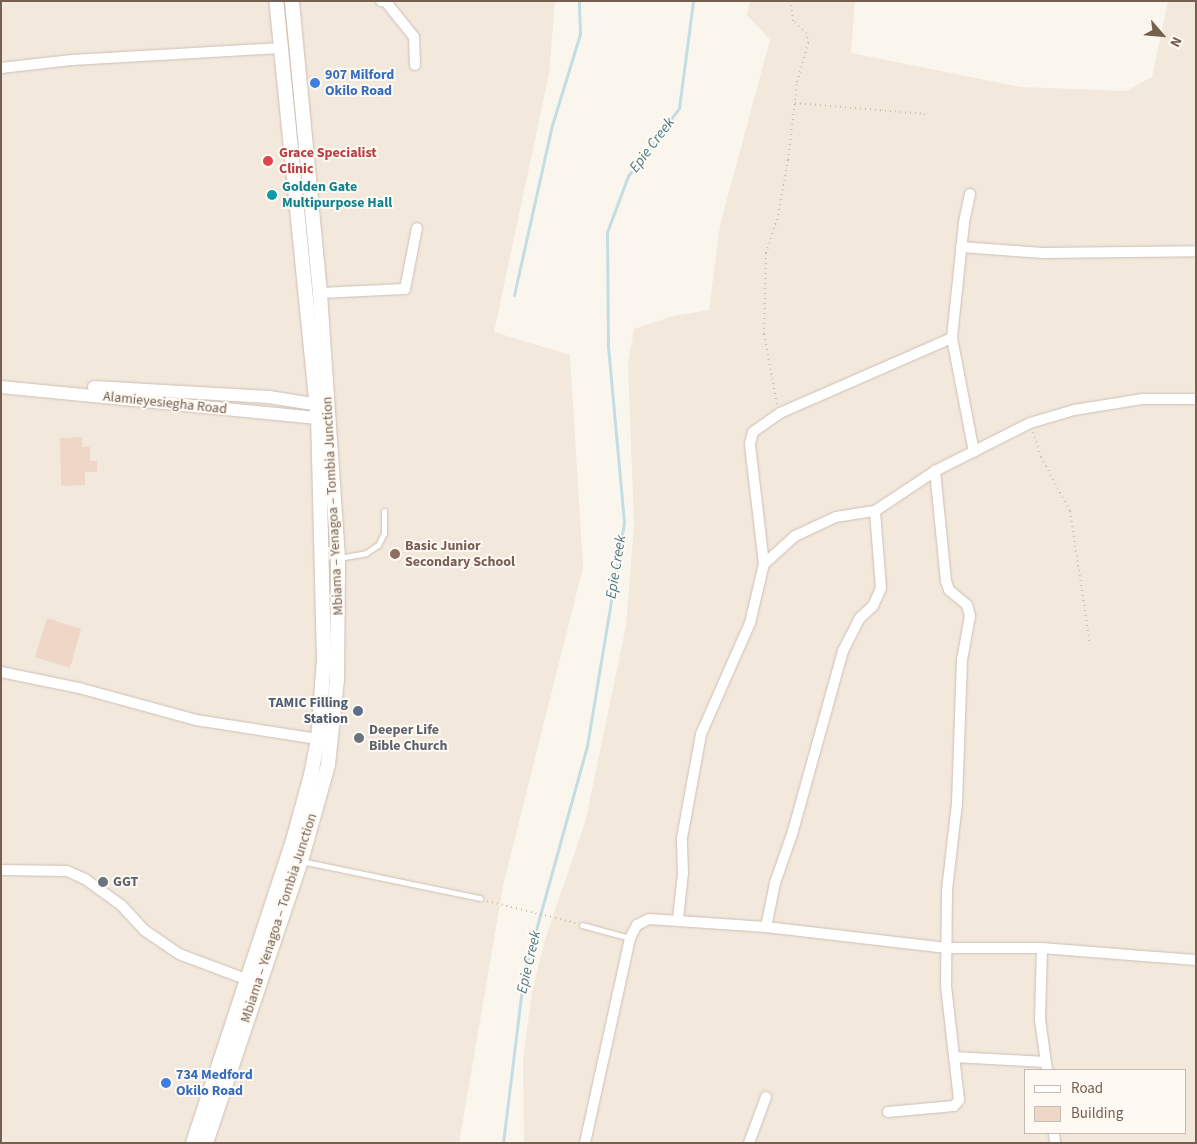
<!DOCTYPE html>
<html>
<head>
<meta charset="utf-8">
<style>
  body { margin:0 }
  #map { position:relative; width:1197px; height:1144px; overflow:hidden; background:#fbf6ed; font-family:"Source Sans 3",sans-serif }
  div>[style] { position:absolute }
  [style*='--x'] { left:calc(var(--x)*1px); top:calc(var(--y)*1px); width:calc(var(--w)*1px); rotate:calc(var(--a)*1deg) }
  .residential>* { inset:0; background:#f2e8dc }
  .stream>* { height:3px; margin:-1.5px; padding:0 1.5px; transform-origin:1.5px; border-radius:1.5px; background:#c2dee4 }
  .building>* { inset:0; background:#eed7c7 }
  .path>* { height:2px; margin-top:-1px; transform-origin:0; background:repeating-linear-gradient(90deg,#d4bba9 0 1px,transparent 0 5px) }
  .roads { filter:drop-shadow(0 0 1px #cdbfb3) drop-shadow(0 0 1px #cdbfb3) }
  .service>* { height:5px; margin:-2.5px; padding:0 2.5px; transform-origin:2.5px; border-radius:2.5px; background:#fff }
  .minor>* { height:10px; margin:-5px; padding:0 5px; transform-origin:5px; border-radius:5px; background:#fff }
  .tertiary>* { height:12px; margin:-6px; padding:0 6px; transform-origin:6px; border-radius:6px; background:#fff }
  .secondary>* { height:14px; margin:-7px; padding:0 7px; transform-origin:7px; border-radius:7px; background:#fff }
  .dots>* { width:14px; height:14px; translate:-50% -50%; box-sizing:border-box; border:2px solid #fefaf3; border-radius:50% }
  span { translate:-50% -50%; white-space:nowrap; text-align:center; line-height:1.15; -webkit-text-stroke:4px #fefaf3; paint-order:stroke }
  .shop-label { font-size:14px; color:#366cbe; font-weight:700 }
  .left { translate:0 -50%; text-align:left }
  .health-label { font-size:14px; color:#be3a42; font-weight:700 }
  .culture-label { font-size:14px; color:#0d838f; font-weight:700 }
  .street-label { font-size:14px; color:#755f51 }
  .education-label { font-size:14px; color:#785e54; font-weight:700 }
  .service-label { font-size:14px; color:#4e5e75; font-weight:700 }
  .right { translate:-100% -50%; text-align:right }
  .worship-label { font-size:14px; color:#5b616d; font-weight:700 }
  .water-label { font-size:15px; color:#4c7a85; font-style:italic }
  .frame { position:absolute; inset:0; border:2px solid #755f51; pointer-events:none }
  .legend { position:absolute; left:1024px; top:1069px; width:162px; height:65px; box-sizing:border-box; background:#fefaf3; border:1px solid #c7bcb2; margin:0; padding:6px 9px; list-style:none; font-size:15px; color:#755f51 }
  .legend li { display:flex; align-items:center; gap:10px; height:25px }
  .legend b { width:25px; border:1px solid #c7bcb2 }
  .north { position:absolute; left:1137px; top:10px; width:50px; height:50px; -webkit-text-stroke:4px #fefaf3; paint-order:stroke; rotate:117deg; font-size:14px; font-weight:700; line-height:20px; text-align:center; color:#755f51 }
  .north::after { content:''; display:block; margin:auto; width:18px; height:22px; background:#755f51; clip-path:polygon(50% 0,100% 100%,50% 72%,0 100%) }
</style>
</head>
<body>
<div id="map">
  <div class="residential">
    <div style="clip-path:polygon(1px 1px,555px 1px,549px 74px,494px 332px,570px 355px,583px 568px,504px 881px,459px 1143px,1px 1143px)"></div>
    <div style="clip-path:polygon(evenodd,750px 1px,855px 1px,851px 53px,1021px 87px,1126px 91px,1152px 77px,1168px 1px,1196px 1px,1196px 1143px,524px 1143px,523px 1059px,532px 992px,545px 939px,585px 823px,626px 626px,634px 524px,628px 364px,634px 329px,673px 316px,709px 310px,720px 225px,770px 40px,747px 15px,750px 1px,1026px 1070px,1186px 1070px,1186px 1133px,1026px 1133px,1026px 1070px)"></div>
  </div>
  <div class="stream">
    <div style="--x:514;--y:295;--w:174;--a:-77.4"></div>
    <div style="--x:552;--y:125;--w:95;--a:-72.9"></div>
    <div style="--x:580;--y:34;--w:33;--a:-92"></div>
    <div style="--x:503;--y:1143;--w:171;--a:-83"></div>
    <div style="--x:524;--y:973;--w:236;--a:-74.5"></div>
    <div style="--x:587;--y:746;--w:227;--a:-80.6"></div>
    <div style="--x:624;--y:522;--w:177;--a:-95.2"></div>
    <div style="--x:608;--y:346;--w:114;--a:-90.5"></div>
    <div style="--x:607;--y:232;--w:60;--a:-69.4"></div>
    <div style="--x:628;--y:176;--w:85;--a:-53.1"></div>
    <div style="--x:679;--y:108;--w:108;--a:-82.5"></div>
  </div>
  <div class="building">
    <div style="clip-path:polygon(82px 437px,82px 447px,90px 447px,90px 461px,97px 461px,97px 472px,85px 472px,85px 485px,61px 486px,60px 438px)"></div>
    <div style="clip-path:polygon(47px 618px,81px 629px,70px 668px,35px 657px)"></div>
  </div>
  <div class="path">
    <div style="--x:795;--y:103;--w:131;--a:4.8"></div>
    <div style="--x:777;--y:404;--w:71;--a:-100.5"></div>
    <div style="--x:764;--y:334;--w:81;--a:-88.6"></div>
    <div style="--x:766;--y:253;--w:40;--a:-72"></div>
    <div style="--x:778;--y:215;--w:56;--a:-79.7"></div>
    <div style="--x:788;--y:160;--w:79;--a:-83.4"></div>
    <div style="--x:797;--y:82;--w:41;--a:-74.2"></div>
    <div style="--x:808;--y:43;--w:10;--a:-96"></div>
    <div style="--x:807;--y:33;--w:18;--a:-139"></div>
    <div style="--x:793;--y:21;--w:20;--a:-96"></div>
    <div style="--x:1033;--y:432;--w:26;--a:72"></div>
    <div style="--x:1041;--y:457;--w:61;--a:61.8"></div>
    <div style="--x:1070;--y:511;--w:135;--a:81.5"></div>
    <div style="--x:487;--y:901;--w:91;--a:14"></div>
  </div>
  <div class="roads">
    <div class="service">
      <div style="--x:339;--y:558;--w:27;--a:-10"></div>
      <div style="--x:366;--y:553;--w:14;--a:-34"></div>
      <div style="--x:378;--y:545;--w:13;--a:-63"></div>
      <div style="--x:384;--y:533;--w:22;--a:-90"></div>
      <div style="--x:301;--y:861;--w:183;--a:11.7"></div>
      <div style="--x:582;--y:925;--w:50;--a:15.2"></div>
    </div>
    <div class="minor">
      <div style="--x:381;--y:1;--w:5;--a:11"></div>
      <div style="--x:386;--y:2;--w:45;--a:51.3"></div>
      <div style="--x:414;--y:37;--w:28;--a:88"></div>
      <div style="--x:1;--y:68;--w:71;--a:-6.4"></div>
      <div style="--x:72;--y:60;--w:209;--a:-3.3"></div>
      <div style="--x:970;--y:194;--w:30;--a:102"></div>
      <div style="--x:964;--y:223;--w:116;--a:96"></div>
      <div style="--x:952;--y:338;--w:116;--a:79.1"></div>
      <div style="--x:961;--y:247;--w:82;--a:4.2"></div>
      <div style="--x:1043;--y:253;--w:153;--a:-0.7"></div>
      <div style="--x:320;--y:293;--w:85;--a:-2.7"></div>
      <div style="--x:405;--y:289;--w:62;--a:-78.9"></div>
      <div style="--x:764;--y:564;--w:42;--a:-42.1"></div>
      <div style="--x:795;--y:536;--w:45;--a:-24.9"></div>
      <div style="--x:836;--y:517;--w:39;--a:-9"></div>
      <div style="--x:875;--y:511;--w:72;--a:-33.7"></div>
      <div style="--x:935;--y:471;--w:106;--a:-26.8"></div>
      <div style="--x:1030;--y:423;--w:46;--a:-16.5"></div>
      <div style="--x:1074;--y:410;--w:70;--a:-9.1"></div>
      <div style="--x:1143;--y:399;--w:53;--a:0"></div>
      <div style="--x:1;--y:672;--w:80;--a:11.6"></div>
      <div style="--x:79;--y:688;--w:121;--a:15.3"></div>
      <div style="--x:196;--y:720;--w:123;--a:8.9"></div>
      <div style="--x:1;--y:870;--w:66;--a:0.9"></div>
      <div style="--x:67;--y:871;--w:20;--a:24"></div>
      <div style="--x:85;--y:879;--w:44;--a:35.8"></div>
      <div style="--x:121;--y:905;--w:34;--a:47"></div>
      <div style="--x:144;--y:930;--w:42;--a:34.4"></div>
      <div style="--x:179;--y:954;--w:74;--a:20.6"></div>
      <div style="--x:678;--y:919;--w:46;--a:-83.8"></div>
      <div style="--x:683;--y:873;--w:35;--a:-92"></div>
      <div style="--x:682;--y:838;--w:106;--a:-79.6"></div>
      <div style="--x:701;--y:734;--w:121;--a:-66.2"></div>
      <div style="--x:750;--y:623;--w:61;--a:-76.7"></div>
      <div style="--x:764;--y:564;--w:121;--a:-96.7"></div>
      <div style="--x:750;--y:444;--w:12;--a:-76"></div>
      <div style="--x:753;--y:432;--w:33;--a:-35"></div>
      <div style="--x:780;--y:413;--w:188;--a:-23.6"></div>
      <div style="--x:766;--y:927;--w:45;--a:-78.4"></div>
      <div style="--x:775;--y:883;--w:55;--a:-70.9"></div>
      <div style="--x:793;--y:831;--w:187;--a:-74.5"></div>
      <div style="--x:843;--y:651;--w:37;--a:-63"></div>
      <div style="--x:860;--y:618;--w:18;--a:-43"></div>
      <div style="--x:873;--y:606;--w:20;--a:-66"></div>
      <div style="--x:881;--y:588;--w:77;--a:-94.5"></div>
      <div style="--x:1042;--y:948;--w:71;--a:91.6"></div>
      <div style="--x:1040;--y:1019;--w:51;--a:82.2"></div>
      <div style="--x:954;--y:1057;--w:92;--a:3.1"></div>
      <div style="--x:888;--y:1112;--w:66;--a:-5.2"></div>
      <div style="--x:954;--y:1106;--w:8;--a:-50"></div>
      <div style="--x:959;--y:1100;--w:115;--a:-96.5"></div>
      <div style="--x:946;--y:986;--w:96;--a:-89.4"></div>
      <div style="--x:947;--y:890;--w:88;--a:-83.4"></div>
      <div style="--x:957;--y:803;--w:143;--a:-88"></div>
      <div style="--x:962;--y:660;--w:45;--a:-79.7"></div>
      <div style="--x:970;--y:616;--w:11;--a:-105"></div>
      <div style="--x:967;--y:605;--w:23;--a:-140"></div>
      <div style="--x:949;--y:590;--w:9;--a:-108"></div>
      <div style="--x:946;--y:581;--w:111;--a:-95.7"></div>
      <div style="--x:1054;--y:1133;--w:10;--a:84"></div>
      <div style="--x:585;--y:1143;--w:210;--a:-77.6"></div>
      <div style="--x:630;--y:938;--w:15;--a:-62"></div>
      <div style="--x:637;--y:925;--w:13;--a:-27"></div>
      <div style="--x:649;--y:919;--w:117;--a:3.9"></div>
      <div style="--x:766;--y:927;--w:182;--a:6.6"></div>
      <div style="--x:947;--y:948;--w:95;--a:0"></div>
      <div style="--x:1042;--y:948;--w:154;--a:4.5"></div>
      <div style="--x:749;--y:1143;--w:49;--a:-69.7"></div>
    </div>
    <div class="tertiary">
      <div style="--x:1;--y:387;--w:328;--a:5.6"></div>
      <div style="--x:94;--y:387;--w:175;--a:3.3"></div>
      <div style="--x:269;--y:397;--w:57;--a:9.1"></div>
    </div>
    <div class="secondary">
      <div style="--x:193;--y:1143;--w:315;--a:-71.7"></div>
      <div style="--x:292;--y:844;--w:72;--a:-74.6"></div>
      <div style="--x:311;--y:775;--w:37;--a:-79"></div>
      <div style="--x:318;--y:739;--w:79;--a:-85.7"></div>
      <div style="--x:324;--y:660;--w:241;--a:-91.4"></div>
      <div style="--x:318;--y:419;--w:420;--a:-95.7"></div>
      <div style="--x:206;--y:1143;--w:298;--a:-71.4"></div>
      <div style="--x:301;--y:861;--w:100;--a:-74.3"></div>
      <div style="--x:328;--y:765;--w:86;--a:-84"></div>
      <div style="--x:337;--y:679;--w:121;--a:-89.5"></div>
      <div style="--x:338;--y:558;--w:266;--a:-93.9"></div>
      <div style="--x:320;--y:293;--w:293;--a:-95.5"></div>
    </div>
  </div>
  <div class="dots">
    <div style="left:315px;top:83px;background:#3f7fe0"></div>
    <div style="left:268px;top:161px;background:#e0444e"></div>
    <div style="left:272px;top:195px;background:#0f9aa8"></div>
    <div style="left:395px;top:554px;background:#8d6e63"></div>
    <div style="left:358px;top:711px;background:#5c6f8a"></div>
    <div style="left:359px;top:738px;background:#6b7280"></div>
    <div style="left:103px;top:882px;background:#6b7280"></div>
    <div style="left:166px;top:1083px;background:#3f7fe0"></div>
  </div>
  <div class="shop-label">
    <span class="left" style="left:325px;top:83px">907 Milford<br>Okilo Road</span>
    <span class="left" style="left:176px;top:1083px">734 Medford<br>Okilo Road</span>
  </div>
  <div class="health-label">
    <span class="left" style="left:279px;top:161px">Grace Specialist<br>Clinic</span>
  </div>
  <div class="culture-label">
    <span class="left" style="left:282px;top:195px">Golden Gate<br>Multipurpose Hall</span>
  </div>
  <div class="street-label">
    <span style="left:165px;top:403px;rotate:6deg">Alamieyesiegha Road</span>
    <span style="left:333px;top:506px;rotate:-93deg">Mbiama – Yenagoa – Tombia Junction</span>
    <span style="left:279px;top:918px;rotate:-72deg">Mbiama – Yenagoa – Tombia Junction</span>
  </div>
  <div class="education-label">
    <span class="left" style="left:405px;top:554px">Basic Junior<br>Secondary School</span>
  </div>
  <div class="service-label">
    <span class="right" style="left:348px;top:711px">TAMIC Filling<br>Station</span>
  </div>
  <div class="worship-label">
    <span class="left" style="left:369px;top:738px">Deeper Life<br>Bible Church</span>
    <span class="left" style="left:113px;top:882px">GGT</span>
  </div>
  <div class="water-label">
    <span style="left:652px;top:145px;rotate:-53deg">Epie Creek</span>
    <span style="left:616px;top:567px;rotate:-81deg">Epie Creek</span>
    <span style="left:529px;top:962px;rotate:-77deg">Epie Creek</span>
  </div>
  <div class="frame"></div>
  <ul class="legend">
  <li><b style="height:6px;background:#fff"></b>Road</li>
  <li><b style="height:14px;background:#eed7c7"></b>Building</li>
  </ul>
  <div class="north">N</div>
</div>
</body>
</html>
